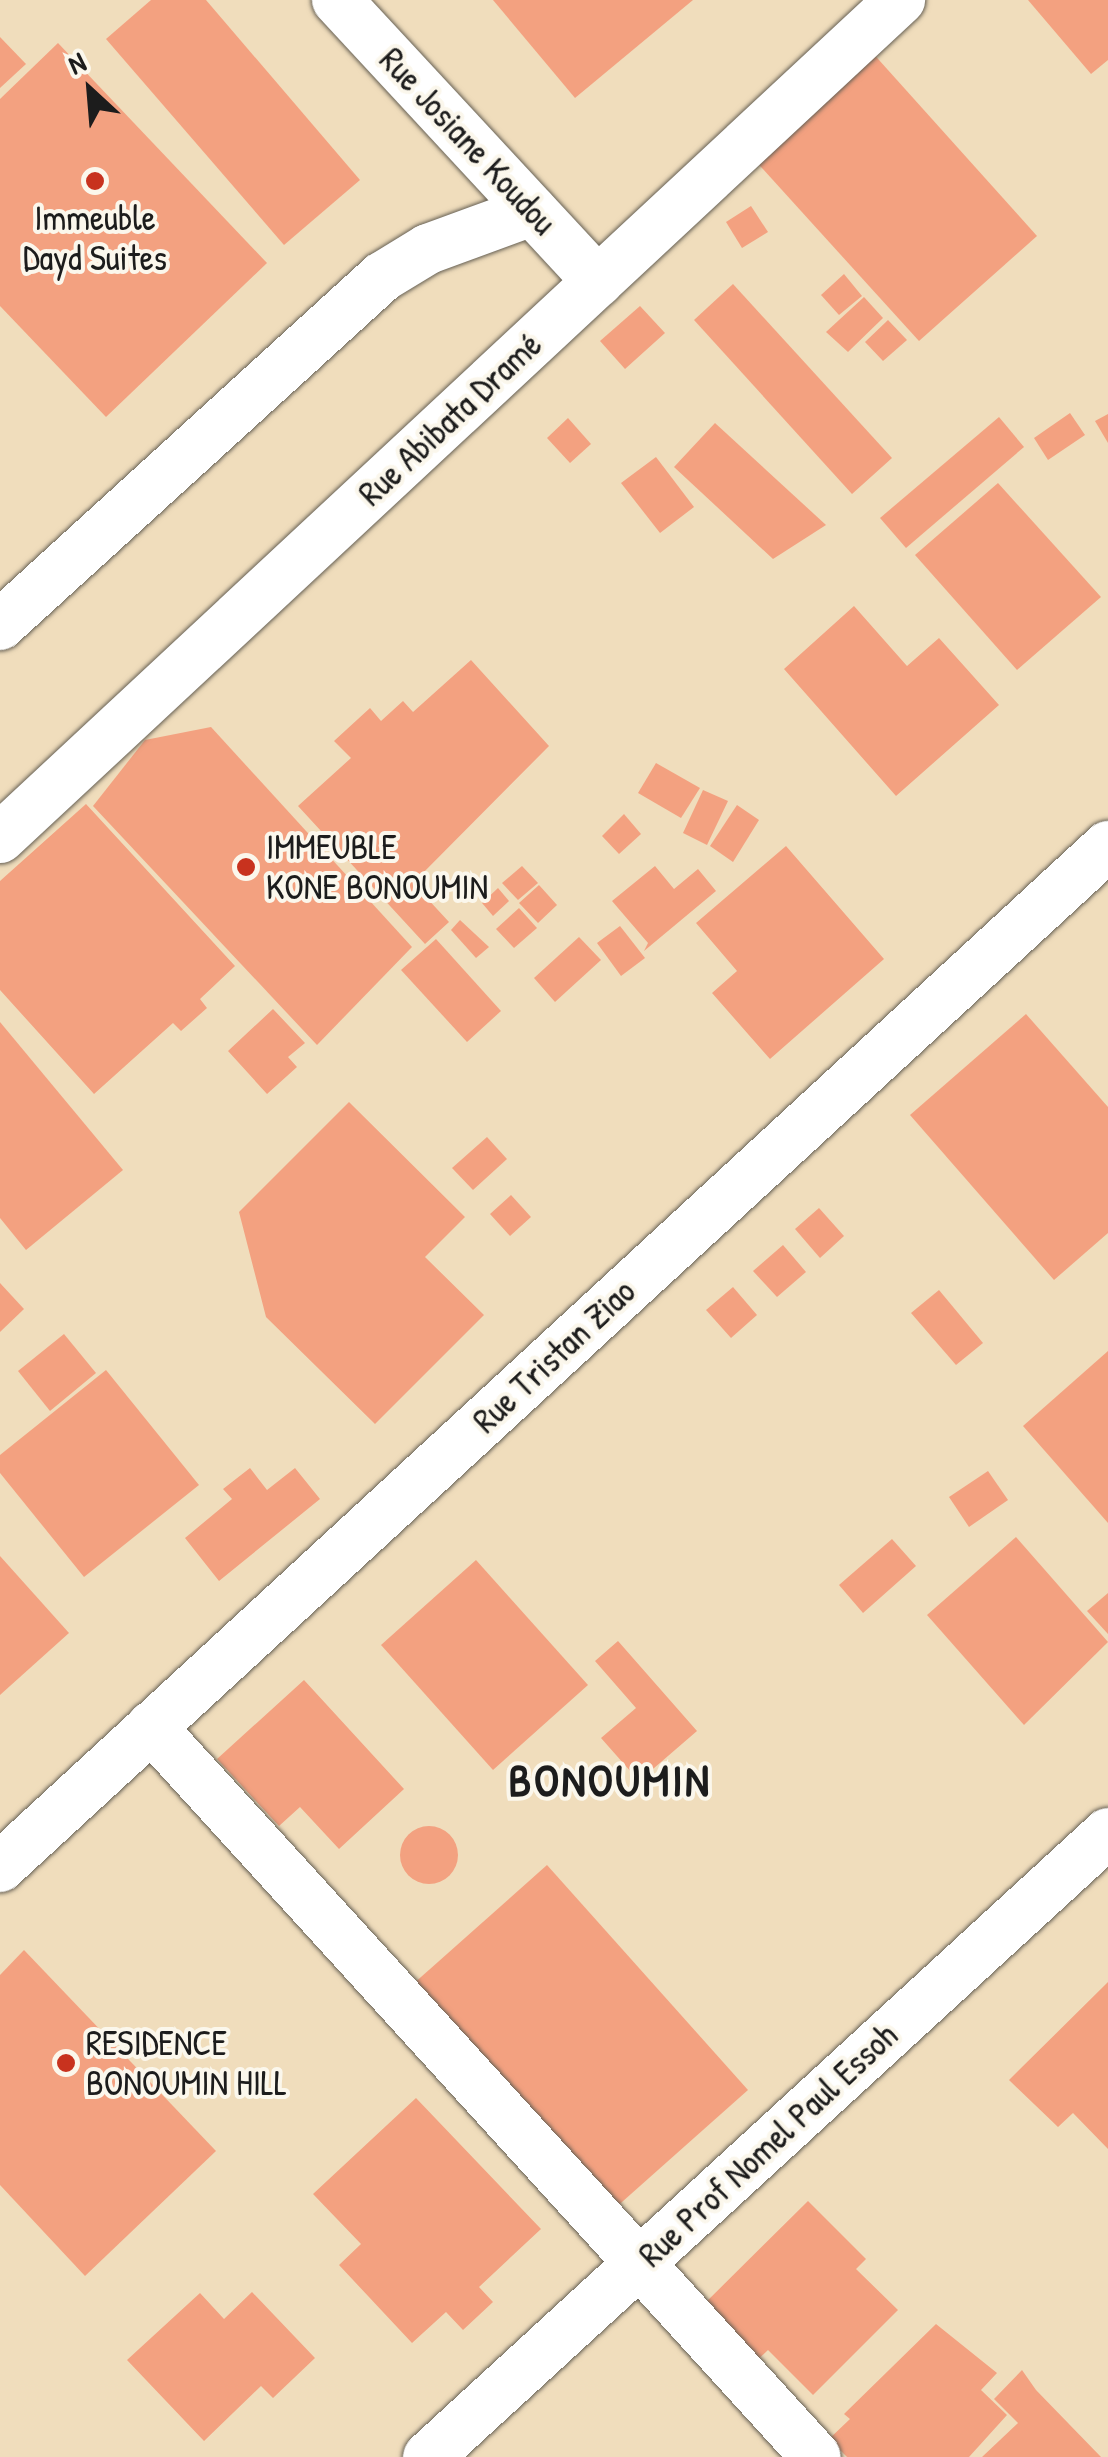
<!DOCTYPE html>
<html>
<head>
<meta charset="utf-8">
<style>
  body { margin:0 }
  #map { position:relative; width:1108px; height:2457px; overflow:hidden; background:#f0ddbc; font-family:"Patrick Hand",sans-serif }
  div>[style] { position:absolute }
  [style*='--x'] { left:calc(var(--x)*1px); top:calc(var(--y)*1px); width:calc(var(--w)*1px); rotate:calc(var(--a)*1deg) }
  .building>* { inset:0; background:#f3a180 }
  .round { border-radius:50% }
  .roads { filter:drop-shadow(0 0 2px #666054) drop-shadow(0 0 2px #666054) }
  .minor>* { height:50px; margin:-25px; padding:0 25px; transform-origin:25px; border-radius:25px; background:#fff }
  .dots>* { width:28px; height:28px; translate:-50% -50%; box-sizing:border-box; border:5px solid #fbf7ec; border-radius:50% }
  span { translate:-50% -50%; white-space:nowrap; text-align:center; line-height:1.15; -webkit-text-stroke:8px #fbf7ec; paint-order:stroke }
  .street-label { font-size:35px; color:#1c1c1c }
  .poi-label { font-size:35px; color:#1c1c1c }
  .left { translate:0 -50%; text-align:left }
  .district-label { font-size:45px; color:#1c1c1c; font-weight:700; letter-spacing:2.5px }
  .north { position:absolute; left:40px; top:40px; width:100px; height:100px; -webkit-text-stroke:8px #fbf7ec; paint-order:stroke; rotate:334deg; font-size:28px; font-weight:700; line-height:40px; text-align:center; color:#1c1c1c }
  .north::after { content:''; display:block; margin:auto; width:35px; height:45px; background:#1c1c1c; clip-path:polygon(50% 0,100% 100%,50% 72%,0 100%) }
</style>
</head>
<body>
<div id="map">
  <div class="building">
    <div style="clip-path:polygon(151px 0,206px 0,360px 180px,284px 245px,106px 39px)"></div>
    <div style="clip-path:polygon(493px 0,693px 0,575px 98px)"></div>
    <div style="clip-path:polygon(1028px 0,1108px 0,1108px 60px,1091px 74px)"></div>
    <div style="clip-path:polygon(0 37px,26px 64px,0 88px)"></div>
    <div style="clip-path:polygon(58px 43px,267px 263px,106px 417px,0 306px,0 99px)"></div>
    <div style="clip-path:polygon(870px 50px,1037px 236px,919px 341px,751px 156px)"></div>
    <div style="clip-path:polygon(751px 206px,768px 232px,742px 248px,726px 222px)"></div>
    <div style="clip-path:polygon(844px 274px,862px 296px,839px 315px,821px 295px)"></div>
    <div style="clip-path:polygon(733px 284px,892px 458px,852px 494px,694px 320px)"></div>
    <div style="clip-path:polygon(864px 297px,883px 318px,848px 352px,826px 332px)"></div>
    <div style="clip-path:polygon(640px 306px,665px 333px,625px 369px,600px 341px)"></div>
    <div style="clip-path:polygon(888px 320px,907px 340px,883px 361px,865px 342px)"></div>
    <div style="clip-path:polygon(1070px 413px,1085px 435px,1048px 460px,1034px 438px)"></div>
    <div style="clip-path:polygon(1108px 414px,1108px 443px,1095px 421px)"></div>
    <div style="clip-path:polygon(999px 417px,1024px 447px,906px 548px,880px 518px)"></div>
    <div style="clip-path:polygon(568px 418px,591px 444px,570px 463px,547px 438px)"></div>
    <div style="clip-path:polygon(715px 423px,826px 525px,773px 559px,674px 467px)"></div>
    <div style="clip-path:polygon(656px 457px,694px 507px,660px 533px,621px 483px)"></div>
    <div style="clip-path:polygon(998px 483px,1101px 597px,1017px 670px,915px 555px)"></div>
    <div style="clip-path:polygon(854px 606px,907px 666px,939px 638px,999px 705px,896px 796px,784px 669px)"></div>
    <div style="clip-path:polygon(471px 660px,549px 746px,413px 883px,449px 922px,425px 944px,298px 806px,351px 758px,334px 741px,370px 708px,381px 721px,403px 701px,413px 712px)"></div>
    <div style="clip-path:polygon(211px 727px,412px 947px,317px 1045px,93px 806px,145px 740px)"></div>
    <div style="clip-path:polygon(656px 763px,700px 788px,681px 818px,638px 793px)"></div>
    <div style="clip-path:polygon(703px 790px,728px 801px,707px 845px,683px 833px)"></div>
    <div style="clip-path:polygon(86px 804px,235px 966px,200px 999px,207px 1008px,181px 1031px,173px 1023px,94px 1094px,0 990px,0 881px)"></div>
    <div style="clip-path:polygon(737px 805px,759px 820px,733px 862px,710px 846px)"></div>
    <div style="clip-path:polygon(624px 814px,641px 834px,619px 854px,602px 836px)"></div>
    <div style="clip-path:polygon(786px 846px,884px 959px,770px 1059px,712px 993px,737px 971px,696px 923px)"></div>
    <div style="clip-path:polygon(522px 866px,538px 883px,518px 900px,502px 883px)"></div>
    <div style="clip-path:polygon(655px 866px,674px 889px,698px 869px,716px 891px,644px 951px,648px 943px,612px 901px)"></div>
    <div style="clip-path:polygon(539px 885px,557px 905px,538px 923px,519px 903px)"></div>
    <div style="clip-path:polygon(498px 888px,509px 901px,493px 916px,482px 903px)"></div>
    <div style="clip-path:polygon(519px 908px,537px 928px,514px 948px,496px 929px)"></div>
    <div style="clip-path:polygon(460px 920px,489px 947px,476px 958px,451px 930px)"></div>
    <div style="clip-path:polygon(620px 926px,645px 958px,621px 976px,597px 943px)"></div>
    <div style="clip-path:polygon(579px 937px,601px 960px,555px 1002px,534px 978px)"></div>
    <div style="clip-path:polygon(436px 939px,501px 1011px,467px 1042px,401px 970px)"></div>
    <div style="clip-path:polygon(273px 1009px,305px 1043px,288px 1057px,297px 1067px,267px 1094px,228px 1051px)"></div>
    <div style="clip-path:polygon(1026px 1014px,1108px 1107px,1108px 1233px,1054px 1280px,910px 1115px)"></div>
    <div style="clip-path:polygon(0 1022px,123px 1170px,26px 1250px,0 1218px)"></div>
    <div style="clip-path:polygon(349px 1102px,465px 1217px,425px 1257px,484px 1315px,375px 1424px,266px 1317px,239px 1212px)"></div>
    <div style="clip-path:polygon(487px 1137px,507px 1159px,473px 1190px,452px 1168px)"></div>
    <div style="clip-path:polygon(511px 1195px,531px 1217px,510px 1236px,490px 1214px)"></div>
    <div style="clip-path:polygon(819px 1208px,844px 1236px,820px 1258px,795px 1229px)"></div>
    <div style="clip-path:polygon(783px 1245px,806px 1272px,777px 1297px,753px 1271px)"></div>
    <div style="clip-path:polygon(0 1283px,24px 1309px,0 1332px)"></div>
    <div style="clip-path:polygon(733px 1287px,757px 1315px,731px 1338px,706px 1310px)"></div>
    <div style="clip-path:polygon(939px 1290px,983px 1343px,956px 1365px,911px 1313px)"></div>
    <div style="clip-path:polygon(64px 1334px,96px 1373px,50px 1411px,18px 1371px)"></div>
    <div style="clip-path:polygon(1108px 1351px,1108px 1523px,1023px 1426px)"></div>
    <div style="clip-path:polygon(106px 1370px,199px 1485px,84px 1577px,0 1473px,0 1455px)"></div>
    <div style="clip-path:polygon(250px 1468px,267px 1490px,295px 1468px,320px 1499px,219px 1581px,185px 1538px,232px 1499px,223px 1489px)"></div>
    <div style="clip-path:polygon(988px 1471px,1008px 1500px,969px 1527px,949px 1497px)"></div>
    <div style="clip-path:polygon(1016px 1537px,1108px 1642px,1024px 1725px,927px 1615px)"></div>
    <div style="clip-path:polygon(892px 1539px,916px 1566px,863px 1613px,839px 1585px)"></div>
    <div style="clip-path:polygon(0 1556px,69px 1633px,0 1695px)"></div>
    <div style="clip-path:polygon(476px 1560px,588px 1685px,493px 1770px,381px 1645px)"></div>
    <div style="clip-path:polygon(1108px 1593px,1108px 1634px,1087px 1611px)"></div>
    <div style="clip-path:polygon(618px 1641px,697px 1731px,639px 1781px,601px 1738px,636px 1708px,595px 1661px)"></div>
    <div style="clip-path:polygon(304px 1680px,404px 1789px,339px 1849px,300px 1807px,279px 1826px,217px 1759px)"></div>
    <div class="round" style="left:400px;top:1826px;width:58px;height:58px"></div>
    <div style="clip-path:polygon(547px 1865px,748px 2090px,604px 2218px,403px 1993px)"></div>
    <div style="clip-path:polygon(24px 1950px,216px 2151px,85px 2276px,0 2185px,0 1975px)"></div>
    <div style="clip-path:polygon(1108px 1982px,1108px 2149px,1073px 2113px,1058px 2127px,1009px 2080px)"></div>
    <div style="clip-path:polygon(416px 2098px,541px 2229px,479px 2287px,493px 2302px,463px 2330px,446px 2312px,412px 2343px,339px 2265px,361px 2244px,313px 2194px)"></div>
    <div style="clip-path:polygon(808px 2201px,866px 2259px,856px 2269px,898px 2310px,813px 2395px,768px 2350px,752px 2365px,698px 2310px)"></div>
    <div style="clip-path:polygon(252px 2292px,315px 2358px,273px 2398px,261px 2386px,204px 2441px,127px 2360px,200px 2293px,224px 2319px)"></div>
    <div style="clip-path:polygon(936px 2324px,997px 2373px,981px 2390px,1007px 2415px,969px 2457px,847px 2457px,829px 2439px,850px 2419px,844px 2414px)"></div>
    <div style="clip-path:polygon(1022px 2370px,1036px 2390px,1101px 2457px,982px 2457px,1018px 2423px,994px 2399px)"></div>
  </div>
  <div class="roads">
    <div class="minor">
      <div style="--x:337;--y:0;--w:384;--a:47.2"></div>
      <div style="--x:0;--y:625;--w:517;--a:-42.33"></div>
      <div style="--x:382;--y:277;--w:54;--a:-31.3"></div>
      <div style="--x:428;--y:249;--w:111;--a:-20.1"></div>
      <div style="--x:0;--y:838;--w:1230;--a:-42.96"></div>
      <div style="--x:151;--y:1727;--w:987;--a:47.67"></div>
      <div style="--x:0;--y:1867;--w:1507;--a:-42.66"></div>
      <div style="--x:428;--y:2457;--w:923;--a:-42.54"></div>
    </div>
  </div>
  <div class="dots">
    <div style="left:95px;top:181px;background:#c8321e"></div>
    <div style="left:246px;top:867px;background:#c8321e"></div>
    <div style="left:66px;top:2063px;background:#c8321e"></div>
  </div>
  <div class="street-label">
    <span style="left:468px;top:141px;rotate:47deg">Rue Josiane Koudou</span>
    <span style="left:450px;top:419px;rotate:-43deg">Rue Abibata Dramé</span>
    <span style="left:554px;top:1356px;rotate:-43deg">Rue Tristan Ziao</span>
    <span style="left:768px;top:2145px;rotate:-43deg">Rue Prof Nomel Paul Essoh</span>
  </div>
  <div class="poi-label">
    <span style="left:95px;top:238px">Immeuble<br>Dayd Suites</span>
    <span class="left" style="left:266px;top:867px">IMMEUBLE<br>KONE BONOUMIN</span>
    <span class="left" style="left:86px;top:2063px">RESIDENCE<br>BONOUMIN HILL</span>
  </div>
  <div class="district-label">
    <span style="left:610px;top:1780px">BONOUMIN</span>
  </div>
  <div class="north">N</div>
</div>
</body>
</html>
